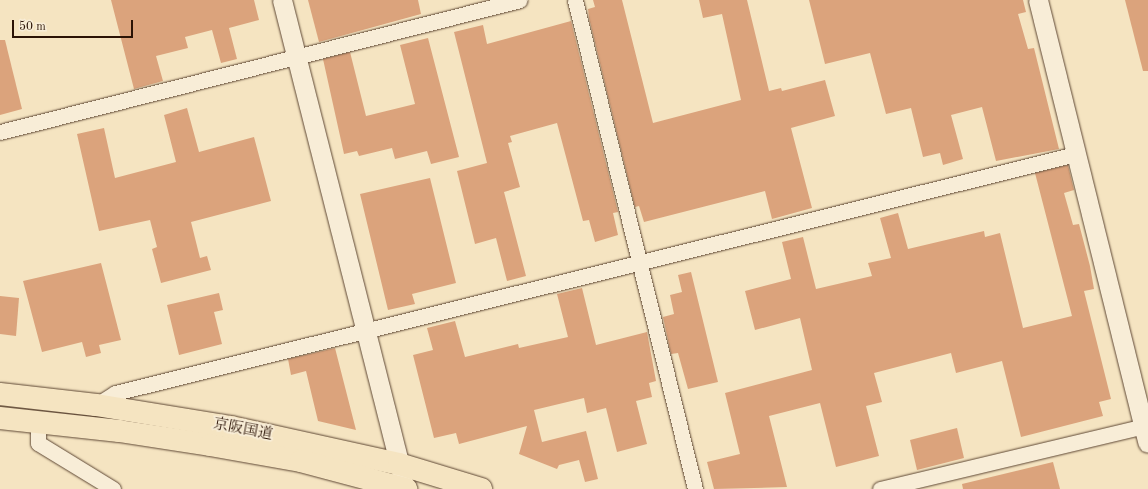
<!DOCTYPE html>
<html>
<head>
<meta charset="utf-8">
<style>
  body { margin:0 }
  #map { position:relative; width:1148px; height:489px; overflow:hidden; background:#f5e4c1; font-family:"Old Standard TT","Noto Serif JP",serif }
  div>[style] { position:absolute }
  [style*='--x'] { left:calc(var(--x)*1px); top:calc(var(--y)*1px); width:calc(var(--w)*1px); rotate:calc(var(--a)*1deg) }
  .building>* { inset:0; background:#dba37c }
  .roads { filter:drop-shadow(0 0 1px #5e4734) drop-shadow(0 0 1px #5e4734) }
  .minor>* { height:15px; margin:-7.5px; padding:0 7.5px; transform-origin:7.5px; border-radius:7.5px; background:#f8edd7 }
  .tertiary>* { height:19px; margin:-9.5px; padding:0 9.5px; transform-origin:9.5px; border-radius:9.5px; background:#f8edd7 }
  .trunk>* { height:22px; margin:-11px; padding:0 11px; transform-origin:11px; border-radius:11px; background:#f5e4c1 }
  span { translate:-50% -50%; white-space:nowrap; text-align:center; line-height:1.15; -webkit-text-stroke:3.5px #f8edd7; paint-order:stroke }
  .street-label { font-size:15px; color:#2b1305 }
  .scale { position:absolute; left:12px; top:20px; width:121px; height:18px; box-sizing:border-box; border:2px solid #2b1305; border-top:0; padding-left:5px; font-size:12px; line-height:14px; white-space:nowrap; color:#2b1305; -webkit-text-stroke:3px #f8edd7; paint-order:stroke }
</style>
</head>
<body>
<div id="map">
  <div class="building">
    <div style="clip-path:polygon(111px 0,254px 0,259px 20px,229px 28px,237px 59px,221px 63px,212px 30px,185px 37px,188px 48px,156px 56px,163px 81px,134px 89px)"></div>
    <div style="clip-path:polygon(308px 0,418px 0,421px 14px,319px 42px)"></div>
    <div style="clip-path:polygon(593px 0,622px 0,653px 123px,741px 100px,722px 14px,703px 18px,699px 0,747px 0,769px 91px,781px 88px,782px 91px,825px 80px,835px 116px,791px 128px,812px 208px,772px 219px,765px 191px,644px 222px,639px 206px,635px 207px,589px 18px,588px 9px,595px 7px)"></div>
    <div style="clip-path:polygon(809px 0,1023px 0,1026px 12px,1018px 14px,1028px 49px,1034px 48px,1059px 149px,996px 161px,982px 107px,951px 115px,963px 159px,943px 165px,940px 153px,923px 157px,911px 108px,886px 114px,870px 53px,825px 64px)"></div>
    <div style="clip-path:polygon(1125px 0,1148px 0,1148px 71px,1143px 71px)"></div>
    <div style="clip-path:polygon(571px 21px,618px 212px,613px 213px,618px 235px,595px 242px,589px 220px,583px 221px,557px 123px,510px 136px,512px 142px,508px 143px,520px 187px,504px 192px,526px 276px,507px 281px,496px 238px,475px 244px,457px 171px,487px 163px,454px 32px,483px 25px,487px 44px)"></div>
    <div style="clip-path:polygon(428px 38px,459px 157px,431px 164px,427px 151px,395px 159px,392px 148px,359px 156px,357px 151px,344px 154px,323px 59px,350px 52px,366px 116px,415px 104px,400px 45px)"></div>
    <div style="clip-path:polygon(0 40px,5px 40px,22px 109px,0 115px)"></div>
    <div style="clip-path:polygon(187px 108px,199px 152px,254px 137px,271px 201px,191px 222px,200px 258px,207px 256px,211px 270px,161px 283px,152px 249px,157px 247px,150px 220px,99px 231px,77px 134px,104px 128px,115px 178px,176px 162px,164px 115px)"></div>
    <div style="clip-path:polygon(1068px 165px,1074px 190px,1064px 193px,1073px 225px,1079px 224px,1090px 266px,1094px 289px,1084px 291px,1111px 399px,1099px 402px,1103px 416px,1021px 437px,1002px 361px,956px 373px,951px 353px,874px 373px,882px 402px,866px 406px,879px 456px,836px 467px,820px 403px,769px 416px,787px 487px,714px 489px,707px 462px,740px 454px,725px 393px,812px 370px,800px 318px,755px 330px,745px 291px,791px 279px,782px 242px,803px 237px,816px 289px,872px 276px,868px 263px,891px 258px,880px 218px,898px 213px,908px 249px,984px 231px,985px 237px,1000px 233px,1023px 328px,1072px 316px,1035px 173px)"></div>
    <div style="clip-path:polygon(430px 178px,456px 283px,412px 294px,415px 304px,388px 310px,360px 194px)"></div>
    <div style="clip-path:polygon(101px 263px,121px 340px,99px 345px,101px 353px,86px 357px,82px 342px,42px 352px,23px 281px)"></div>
    <div style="clip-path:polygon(691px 272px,718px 382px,688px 389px,678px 353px,671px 354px,663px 317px,674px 314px,670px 295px,682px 292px,678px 275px)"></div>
    <div style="clip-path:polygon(582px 288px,596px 345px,647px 332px,656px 381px,649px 383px,652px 397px,636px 401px,647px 444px,617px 452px,606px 408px,587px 413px,584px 398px,534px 410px,542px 442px,586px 431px,598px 479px,585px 482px,579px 460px,559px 465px,557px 469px,519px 454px,527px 426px,459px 444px,456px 433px,434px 438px,413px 355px,433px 350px,427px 328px,455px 321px,465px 357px,518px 344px,519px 348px,568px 337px,557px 294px)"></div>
    <div style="clip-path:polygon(219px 293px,223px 310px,214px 312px,222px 344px,179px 355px,167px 305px)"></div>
    <div style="clip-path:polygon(0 296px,19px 298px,16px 336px,0 334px)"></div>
    <div style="clip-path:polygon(335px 348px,356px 430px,318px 421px,306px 371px,291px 375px,288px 359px)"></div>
    <div style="clip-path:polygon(957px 428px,964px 458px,917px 470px,910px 440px)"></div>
    <div style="clip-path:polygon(1053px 462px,1060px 489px,963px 489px,962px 484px)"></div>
  </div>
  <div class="roads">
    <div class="minor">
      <div style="--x:575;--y:0;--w:504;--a:76.21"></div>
      <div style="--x:0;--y:132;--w:536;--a:-14.24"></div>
      <div style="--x:96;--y:405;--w:22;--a:-32"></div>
      <div style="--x:115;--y:393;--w:990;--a:-13.97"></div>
      <div style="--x:38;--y:422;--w:21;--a:90"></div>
      <div style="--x:38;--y:443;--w:88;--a:31.5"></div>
      <div style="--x:880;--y:489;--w:271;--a:-13.4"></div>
    </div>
    <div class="tertiary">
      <div style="--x:282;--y:0;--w:493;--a:75.8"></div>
      <div style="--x:1038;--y:0;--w:456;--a:76.1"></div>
    </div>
    <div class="trunk">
      <div style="--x:0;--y:394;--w:97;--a:6.5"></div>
      <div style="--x:96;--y:405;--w:137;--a:9.3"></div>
      <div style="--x:231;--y:427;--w:172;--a:12.4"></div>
      <div style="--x:399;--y:464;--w:86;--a:17"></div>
      <div style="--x:0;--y:418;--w:120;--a:6.2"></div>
      <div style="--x:119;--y:431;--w:92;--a:8.7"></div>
      <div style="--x:210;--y:445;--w:92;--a:10"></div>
      <div style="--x:301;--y:461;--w:109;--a:14.9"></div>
    </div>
  </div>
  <div class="street-label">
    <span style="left:243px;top:430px;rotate:11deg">京阪国道</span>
  </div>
  <div class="scale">50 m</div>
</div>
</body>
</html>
